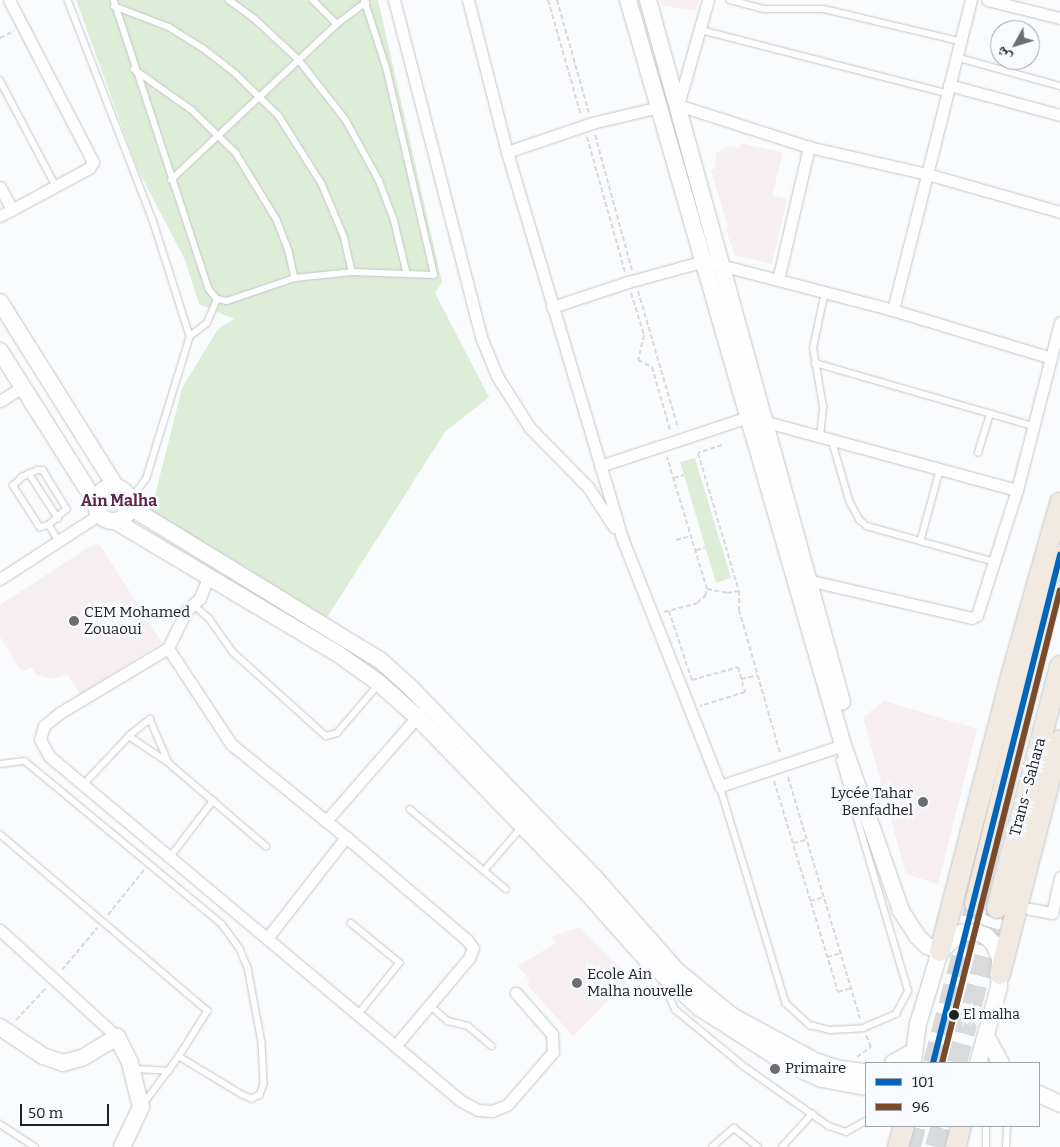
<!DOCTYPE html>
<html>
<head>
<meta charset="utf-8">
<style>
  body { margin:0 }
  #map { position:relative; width:1060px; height:1147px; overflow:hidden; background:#f9fbfd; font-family:Bitter,"Noto Naskh Arabic",serif }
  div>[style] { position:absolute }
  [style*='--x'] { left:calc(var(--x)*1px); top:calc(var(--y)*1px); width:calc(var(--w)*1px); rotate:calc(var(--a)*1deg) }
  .education>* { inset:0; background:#f6eef0 }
  .green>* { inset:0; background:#deedd8 }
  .highway-tunnel>* { height:20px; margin-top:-10px; transform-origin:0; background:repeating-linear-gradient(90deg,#d8dadc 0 20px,transparent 0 30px) }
  .path>* { height:2px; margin-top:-1px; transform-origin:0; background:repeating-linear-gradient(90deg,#d9d9da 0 5px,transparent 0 7.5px) }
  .roads { filter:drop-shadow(0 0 1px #c5c6c8) drop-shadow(0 0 1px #c5c6c8) }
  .lane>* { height:5.5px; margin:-2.75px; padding:0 2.75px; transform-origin:2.75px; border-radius:2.75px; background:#fefeff }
  .street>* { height:11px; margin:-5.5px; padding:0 5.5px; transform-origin:5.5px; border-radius:5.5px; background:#fefeff }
  .secondary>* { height:16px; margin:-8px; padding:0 8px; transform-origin:8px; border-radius:8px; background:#fefeff }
  .secondary>.ring { margin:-8px; padding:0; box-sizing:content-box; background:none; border:16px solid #fefeff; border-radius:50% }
  .highway>* { height:20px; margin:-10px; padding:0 10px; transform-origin:10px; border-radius:10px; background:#f0eae2 }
  .bus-1>* { height:6px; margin:-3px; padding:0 3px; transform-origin:3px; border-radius:3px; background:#0065bd }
  .bus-2>* { height:6px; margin:-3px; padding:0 3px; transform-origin:3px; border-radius:3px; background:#7a4b2a }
  .dots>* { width:14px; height:14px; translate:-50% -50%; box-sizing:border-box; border:2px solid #f7faff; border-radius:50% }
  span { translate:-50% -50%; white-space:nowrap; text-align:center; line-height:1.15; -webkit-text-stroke:5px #f7faff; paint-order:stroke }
  .bus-label { font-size:14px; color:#202123 }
  .left { translate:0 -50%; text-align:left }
  .poi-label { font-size:15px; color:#202123 }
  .right { translate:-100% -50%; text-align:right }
  .street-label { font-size:15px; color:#202123 }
  .neighbourhood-label { font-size:16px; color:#61254c; font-weight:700 }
  .legend { position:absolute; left:865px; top:1062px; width:175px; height:65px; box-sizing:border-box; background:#f7faff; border:1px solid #a1a3a7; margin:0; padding:6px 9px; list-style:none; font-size:15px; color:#202123 }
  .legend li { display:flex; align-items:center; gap:10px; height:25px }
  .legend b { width:25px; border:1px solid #a1a3a7 }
  .north { position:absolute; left:990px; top:20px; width:50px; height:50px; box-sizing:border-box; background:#f7faff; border:1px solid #a1a3a7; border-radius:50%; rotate:231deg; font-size:14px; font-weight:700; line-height:20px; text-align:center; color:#202123 }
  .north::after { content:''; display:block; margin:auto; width:18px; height:22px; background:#6c6d6f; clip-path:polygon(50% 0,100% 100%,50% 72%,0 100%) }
  .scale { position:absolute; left:20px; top:1104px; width:89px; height:22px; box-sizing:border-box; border:2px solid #202123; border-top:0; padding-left:6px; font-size:15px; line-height:18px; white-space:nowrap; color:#202123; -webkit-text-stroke:4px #f7faff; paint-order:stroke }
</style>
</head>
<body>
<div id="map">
  <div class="education">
    <div style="clip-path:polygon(660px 0,699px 0,696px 10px,662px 6px)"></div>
    <div style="clip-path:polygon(740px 143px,783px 153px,772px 196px,787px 199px,772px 264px,735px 255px,725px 228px,728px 227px,711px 170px,715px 168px,716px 153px,728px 146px,739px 148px)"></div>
    <div style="clip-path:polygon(94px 544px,100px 545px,162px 643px,80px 694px,67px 675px,51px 679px,37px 675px,31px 667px,22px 672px,0 637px,0 605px)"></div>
    <div style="clip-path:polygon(884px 701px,977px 729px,938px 884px,906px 874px,863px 717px)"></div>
    <div style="clip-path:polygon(579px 927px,631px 979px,573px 1036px,528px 986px,529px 980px,518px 966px,556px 943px,552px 937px)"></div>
  </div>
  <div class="green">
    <div style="clip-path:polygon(76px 0,378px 0,442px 282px,435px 293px,489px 397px,445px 432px,326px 619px,150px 515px,182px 388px,218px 329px,234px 319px,199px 304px,185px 260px,137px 168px)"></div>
    <div style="clip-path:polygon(695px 458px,731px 578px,716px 583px,680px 462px)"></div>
  </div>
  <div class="highway-tunnel">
    <div style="--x:933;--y:1063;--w:164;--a:-75.2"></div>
    <div style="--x:957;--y:1063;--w:160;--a:-75.5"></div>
    <div style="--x:911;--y:1147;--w:22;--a:-77"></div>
    <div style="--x:935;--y:1147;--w:22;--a:-74"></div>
  </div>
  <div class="path">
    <div style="--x:548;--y:0;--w:120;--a:74"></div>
    <div style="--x:557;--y:0;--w:117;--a:74.2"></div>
    <div style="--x:0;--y:38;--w:16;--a:-27"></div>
    <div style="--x:595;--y:135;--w:140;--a:74.7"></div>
    <div style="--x:587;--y:137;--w:140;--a:74.3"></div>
    <div style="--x:638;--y:291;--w:143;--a:73.7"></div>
    <div style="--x:631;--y:293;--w:44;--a:72.8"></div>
    <div style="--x:644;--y:335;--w:26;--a:103"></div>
    <div style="--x:638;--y:360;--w:16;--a:27"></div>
    <div style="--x:652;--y:367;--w:66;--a:74.1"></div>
    <div style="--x:722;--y:445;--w:25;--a:162"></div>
    <div style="--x:698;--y:453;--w:144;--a:73.5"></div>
    <div style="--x:739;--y:591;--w:19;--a:90"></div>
    <div style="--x:739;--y:610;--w:149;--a:74"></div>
    <div style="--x:674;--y:478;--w:10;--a:-17"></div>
    <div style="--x:676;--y:540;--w:16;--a:-15"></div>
    <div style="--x:696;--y:550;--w:9;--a:-13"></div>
    <div style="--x:707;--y:589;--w:20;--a:11"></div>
    <div style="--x:727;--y:593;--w:12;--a:-9"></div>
    <div style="--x:669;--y:611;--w:73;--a:71.6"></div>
    <div style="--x:692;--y:680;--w:48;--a:-15.8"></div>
    <div style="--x:738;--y:667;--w:26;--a:74"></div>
    <div style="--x:745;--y:692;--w:47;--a:162.7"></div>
    <div style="--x:664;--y:612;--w:34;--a:-15"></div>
    <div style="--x:697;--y:603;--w:11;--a:-41"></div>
    <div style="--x:705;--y:596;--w:7;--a:-74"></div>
    <div style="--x:707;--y:589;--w:138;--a:-106.9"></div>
    <div style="--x:741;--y:679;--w:17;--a:-13"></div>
    <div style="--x:788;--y:777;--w:252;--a:73.4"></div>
    <div style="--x:774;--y:781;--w:220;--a:73.1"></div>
    <div style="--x:838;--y:992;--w:14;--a:-17"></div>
    <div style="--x:793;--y:843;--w:13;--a:-13"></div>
    <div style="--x:810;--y:901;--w:15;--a:-16"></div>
    <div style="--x:108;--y:915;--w:58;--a:-51.3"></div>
    <div style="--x:827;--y:957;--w:15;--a:-16"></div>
    <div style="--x:62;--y:970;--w:55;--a:-50.2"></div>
    <div style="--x:16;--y:1020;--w:45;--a:-46.8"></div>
    <div style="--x:857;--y:1057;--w:17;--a:-36"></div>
    <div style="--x:871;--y:1047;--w:13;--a:-113"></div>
  </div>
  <div class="roads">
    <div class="lane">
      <div style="--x:68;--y:0;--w:236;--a:68.9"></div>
      <div style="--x:153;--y:220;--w:122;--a:72.3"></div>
      <div style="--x:114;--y:0;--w:304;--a:71.8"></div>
      <div style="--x:209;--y:289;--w:13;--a:51"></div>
      <div style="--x:217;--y:299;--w:10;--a:11"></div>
      <div style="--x:227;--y:301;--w:72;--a:-18.7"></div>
      <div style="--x:295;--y:278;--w:57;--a:-6"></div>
      <div style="--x:352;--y:272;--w:82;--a:2.1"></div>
      <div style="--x:434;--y:275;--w:209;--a:-103"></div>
      <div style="--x:387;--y:71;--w:75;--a:-107.9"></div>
      <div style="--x:229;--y:0;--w:31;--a:36"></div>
      <div style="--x:254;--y:18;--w:62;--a:43"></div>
      <div style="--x:299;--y:60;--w:76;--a:51.9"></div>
      <div style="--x:346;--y:120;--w:68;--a:61.2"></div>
      <div style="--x:379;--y:180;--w:42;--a:69"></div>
      <div style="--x:394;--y:219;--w:56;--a:76.5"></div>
      <div style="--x:313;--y:0;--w:34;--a:45"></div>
      <div style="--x:730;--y:0;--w:35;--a:15"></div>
      <div style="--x:764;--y:9;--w:60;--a:0"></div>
      <div style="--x:824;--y:9;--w:139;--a:13.3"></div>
      <div style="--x:114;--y:6;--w:59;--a:20.9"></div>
      <div style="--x:169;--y:27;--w:40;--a:32"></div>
      <div style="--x:203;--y:48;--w:41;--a:38"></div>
      <div style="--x:235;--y:73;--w:62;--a:44.3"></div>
      <div style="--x:279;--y:116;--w:80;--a:57.7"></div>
      <div style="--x:322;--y:184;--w:56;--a:67.1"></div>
      <div style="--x:344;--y:236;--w:37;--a:77"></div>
      <div style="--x:701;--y:30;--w:254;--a:14.4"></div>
      <div style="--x:956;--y:57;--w:108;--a:15.6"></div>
      <div style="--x:134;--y:69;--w:71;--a:35.3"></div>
      <div style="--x:192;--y:110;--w:62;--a:44.3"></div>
      <div style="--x:236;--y:153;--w:79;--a:58.5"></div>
      <div style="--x:277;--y:220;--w:34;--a:69"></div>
      <div style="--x:289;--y:252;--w:27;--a:77"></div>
      <div style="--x:0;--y:80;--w:120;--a:62.2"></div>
      <div style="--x:171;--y:180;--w:228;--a:-43.2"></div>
      <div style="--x:337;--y:24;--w:36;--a:-37"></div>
      <div style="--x:815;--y:363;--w:227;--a:16.1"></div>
      <div style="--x:820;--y:437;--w:30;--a:-84"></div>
      <div style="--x:823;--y:407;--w:60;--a:-99.6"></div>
      <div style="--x:813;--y:348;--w:57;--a:-77.9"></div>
      <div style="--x:832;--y:440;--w:65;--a:73.8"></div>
      <div style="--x:850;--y:502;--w:21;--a:61"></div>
      <div style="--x:860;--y:520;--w:9;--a:41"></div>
      <div style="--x:867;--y:526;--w:133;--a:15.7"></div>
      <div style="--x:978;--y:453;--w:41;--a:-72.9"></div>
      <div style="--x:38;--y:470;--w:5;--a:0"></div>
      <div style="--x:43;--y:470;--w:46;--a:58.4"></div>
      <div style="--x:67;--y:509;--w:24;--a:138"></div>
      <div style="--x:49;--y:525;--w:9;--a:162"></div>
      <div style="--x:40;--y:528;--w:50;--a:-122.7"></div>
      <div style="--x:13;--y:486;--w:13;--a:-45"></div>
      <div style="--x:22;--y:477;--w:17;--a:-24"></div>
      <div style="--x:29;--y:473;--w:54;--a:57.2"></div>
      <div style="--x:130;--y:500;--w:26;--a:-53"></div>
      <div style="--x:146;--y:479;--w:150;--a:-72.9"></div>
      <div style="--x:190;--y:336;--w:21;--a:-37"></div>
      <div style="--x:207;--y:323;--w:26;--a:-67"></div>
      <div style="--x:49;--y:525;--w:19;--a:58"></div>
      <div style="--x:921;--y:539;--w:73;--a:-74.8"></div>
      <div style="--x:195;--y:606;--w:18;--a:41"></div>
      <div style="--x:209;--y:618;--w:42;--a:54.8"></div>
      <div style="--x:233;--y:652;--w:125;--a:42.1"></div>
      <div style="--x:326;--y:736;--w:11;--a:-15"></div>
      <div style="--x:337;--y:733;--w:65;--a:-49.4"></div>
      <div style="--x:129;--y:736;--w:48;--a:34"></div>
      <div style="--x:169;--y:763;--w:128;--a:40.6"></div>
      <div style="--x:0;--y:764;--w:25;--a:-7"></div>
      <div style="--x:25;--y:761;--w:256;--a:39.6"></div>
      <div style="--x:222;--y:924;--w:31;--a:54"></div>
      <div style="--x:240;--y:949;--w:21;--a:67"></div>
      <div style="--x:248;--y:968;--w:76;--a:79.4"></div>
      <div style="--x:262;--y:1043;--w:41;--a:87.2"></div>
      <div style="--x:264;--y:1084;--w:12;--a:110"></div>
      <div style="--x:260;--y:1095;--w:9;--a:153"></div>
      <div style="--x:252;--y:1099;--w:11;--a:-158"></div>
      <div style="--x:242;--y:1095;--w:74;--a:-148.9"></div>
      <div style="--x:83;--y:785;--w:67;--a:-46.8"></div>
      <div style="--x:129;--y:736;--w:27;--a:-39"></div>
      <div style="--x:150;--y:719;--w:48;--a:66.6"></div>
      <div style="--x:720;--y:786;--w:227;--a:73.1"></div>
      <div style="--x:786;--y:1003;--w:33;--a:43"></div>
      <div style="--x:810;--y:1025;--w:21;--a:14"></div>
      <div style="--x:830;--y:1030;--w:33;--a:-3"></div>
      <div style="--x:863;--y:1028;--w:36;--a:-23"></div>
      <div style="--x:896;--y:1014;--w:26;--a:-62"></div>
      <div style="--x:908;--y:991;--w:240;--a:-106.5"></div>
      <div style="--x:410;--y:809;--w:125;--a:39.8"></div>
      <div style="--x:0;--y:834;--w:273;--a:40.4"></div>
      <div style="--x:208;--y:1011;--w:54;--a:122.2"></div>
      <div style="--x:179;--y:1057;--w:59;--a:126.7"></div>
      <div style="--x:170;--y:857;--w:71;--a:-52.5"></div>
      <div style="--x:484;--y:871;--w:57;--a:-49.3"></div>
      <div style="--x:351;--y:923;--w:63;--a:39.2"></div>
      <div style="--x:400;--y:963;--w:65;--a:128.8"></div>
      <div style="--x:665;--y:981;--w:8;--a:83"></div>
      <div style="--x:666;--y:989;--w:23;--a:65"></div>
      <div style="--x:676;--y:1010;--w:89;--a:39.6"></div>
      <div style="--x:745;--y:1067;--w:103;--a:35.1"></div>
      <div style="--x:829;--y:1126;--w:18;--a:19"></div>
      <div style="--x:846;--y:1132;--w:23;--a:-29"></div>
      <div style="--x:430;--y:1005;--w:24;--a:42"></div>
      <div style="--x:448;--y:1021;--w:21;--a:14"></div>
      <div style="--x:468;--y:1026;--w:31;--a:40"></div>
      <div style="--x:134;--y:1069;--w:35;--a:3"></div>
      <div style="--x:0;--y:1124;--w:42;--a:33.3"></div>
      <div style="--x:712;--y:1147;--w:29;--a:-41"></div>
      <div style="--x:734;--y:1128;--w:31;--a:38"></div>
      <div style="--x:782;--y:1147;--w:45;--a:-47.7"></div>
      <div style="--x:986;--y:1147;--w:21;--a:-90"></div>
      <div style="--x:1006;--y:1147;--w:21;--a:-87"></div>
    </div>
    <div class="street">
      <div style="--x:394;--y:0;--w:348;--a:75.5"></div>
      <div style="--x:481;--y:337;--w:42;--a:67.7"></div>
      <div style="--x:497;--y:376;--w:62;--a:57.6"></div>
      <div style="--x:530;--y:428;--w:83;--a:45.5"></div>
      <div style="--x:588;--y:487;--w:48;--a:57"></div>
      <div style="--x:468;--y:0;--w:157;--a:75.6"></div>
      <div style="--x:507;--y:152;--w:403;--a:73.4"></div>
      <div style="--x:622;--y:538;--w:267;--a:68.4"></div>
      <div style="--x:720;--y:786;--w:130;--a:-18.4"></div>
      <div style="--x:708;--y:0;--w:109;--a:105.9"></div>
      <div style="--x:678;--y:105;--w:138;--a:17.8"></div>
      <div style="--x:809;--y:147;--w:121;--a:12.9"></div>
      <div style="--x:927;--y:174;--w:138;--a:15.9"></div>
      <div style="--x:987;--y:0;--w:75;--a:13.9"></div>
      <div style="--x:949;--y:85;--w:115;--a:15.1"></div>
      <div style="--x:507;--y:152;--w:90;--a:-18.8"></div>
      <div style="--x:592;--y:123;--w:69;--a:-13.4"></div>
      <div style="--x:0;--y:187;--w:26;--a:62"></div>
      <div style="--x:0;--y:216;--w:101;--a:-28.3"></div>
      <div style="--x:89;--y:168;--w:7;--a:-56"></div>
      <div style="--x:93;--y:162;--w:182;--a:-117.4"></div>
      <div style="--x:778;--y:280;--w:137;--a:-76.9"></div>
      <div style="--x:552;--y:307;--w:80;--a:-18.2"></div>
      <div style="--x:628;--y:282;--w:80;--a:-15.3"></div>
      <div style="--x:705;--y:261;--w:194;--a:14.6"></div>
      <div style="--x:893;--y:310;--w:165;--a:16.9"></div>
      <div style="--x:893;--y:310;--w:320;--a:-75.9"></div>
      <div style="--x:0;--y:401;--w:26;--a:-32"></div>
      <div style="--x:600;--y:466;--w:156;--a:-18.3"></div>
      <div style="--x:748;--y:417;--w:279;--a:15.2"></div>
      <div style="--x:208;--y:578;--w:22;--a:112"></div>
      <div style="--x:200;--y:598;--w:19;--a:137"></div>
      <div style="--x:186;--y:611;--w:41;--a:115.9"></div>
      <div style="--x:168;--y:648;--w:125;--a:149.1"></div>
      <div style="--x:61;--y:712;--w:22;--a:141"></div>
      <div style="--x:44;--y:726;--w:14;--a:107"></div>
      <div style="--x:40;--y:739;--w:19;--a:62"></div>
      <div style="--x:49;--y:756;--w:537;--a:39.94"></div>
      <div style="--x:461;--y:1101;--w:19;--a:28"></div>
      <div style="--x:478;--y:1110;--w:14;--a:4"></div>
      <div style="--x:492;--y:1111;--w:16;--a:-22"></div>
      <div style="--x:507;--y:1105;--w:70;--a:-49"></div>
      <div style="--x:553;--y:1052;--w:18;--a:-93"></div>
      <div style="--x:552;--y:1034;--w:55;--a:-131.3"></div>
      <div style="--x:0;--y:579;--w:119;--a:-33"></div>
      <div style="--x:803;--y:579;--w:173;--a:13"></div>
      <div style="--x:972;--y:618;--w:6;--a:-31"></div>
      <div style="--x:977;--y:615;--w:131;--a:-72.3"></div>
      <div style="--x:1017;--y:490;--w:173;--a:-75.6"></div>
      <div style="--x:168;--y:648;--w:115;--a:56.7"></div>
      <div style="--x:231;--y:744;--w:148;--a:39"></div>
      <div style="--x:346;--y:837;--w:159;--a:40.4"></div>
      <div style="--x:467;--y:940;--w:10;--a:53"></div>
      <div style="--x:473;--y:948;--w:11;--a:112"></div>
      <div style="--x:469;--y:958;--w:114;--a:130"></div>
      <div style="--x:326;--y:821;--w:138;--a:-48.8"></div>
      <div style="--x:1030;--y:909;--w:22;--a:10"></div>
      <div style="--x:1052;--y:913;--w:37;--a:-77"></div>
      <div style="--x:0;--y:930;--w:159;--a:42.4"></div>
      <div style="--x:268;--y:937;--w:127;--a:-52"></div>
    </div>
    <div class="secondary">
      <div style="--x:628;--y:0;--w:775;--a:73.9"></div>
      <div style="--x:843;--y:745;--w:176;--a:70.7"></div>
      <div style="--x:901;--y:911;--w:30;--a:57"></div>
      <div style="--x:917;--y:936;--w:14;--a:45"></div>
      <div style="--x:927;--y:946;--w:14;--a:21"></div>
      <div style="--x:648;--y:0;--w:728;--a:74.55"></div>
      <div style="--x:0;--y:302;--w:218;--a:57.9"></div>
      <div style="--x:0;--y:351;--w:180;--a:57.7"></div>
      <div class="ring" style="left:96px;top:487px;width:18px;height:18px"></div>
      <div style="--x:130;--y:507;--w:293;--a:31.5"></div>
      <div style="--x:380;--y:660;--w:39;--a:42"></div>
      <div style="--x:409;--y:686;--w:267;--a:45.9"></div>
      <div style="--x:595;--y:878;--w:124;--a:48.6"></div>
      <div style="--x:677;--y:971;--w:71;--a:39.3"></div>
      <div style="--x:732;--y:1016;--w:94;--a:28.5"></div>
      <div style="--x:815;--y:1061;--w:26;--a:18"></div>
      <div style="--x:840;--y:1069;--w:26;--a:7"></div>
      <div style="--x:115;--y:521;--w:260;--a:30.8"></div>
      <div style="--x:338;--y:654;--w:50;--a:35.3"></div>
      <div style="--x:379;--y:683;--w:51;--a:41.8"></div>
      <div style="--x:417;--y:717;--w:237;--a:45.9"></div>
      <div style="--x:582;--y:887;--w:96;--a:48.4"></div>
      <div style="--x:646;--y:959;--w:73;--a:42.2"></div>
      <div style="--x:700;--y:1008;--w:102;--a:32.6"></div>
      <div style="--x:786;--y:1063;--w:39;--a:24"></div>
      <div style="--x:822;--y:1079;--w:45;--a:10.3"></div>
      <div style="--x:0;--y:1027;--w:52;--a:34"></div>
      <div style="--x:43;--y:1056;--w:21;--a:19"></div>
      <div style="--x:63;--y:1063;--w:20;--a:-15"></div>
      <div style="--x:82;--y:1058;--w:41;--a:-31"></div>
      <div style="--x:117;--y:1037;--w:29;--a:63"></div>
      <div style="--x:130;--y:1063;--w:45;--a:76"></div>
      <div style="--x:141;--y:1107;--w:44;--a:115.4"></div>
      <div style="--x:987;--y:1038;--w:29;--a:61"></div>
      <div style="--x:893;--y:1063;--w:23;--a:-29"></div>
      <div style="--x:913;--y:1063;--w:39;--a:-83"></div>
      <div style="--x:918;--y:1024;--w:76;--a:-73.2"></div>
      <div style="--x:940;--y:951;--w:28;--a:-41"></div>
      <div style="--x:961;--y:933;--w:15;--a:-4"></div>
      <div style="--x:976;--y:932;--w:11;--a:22"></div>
      <div style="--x:986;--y:936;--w:11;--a:45"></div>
      <div style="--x:994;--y:944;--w:15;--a:67"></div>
      <div style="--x:1000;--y:958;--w:29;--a:92"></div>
      <div style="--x:999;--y:987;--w:79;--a:105.4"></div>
      <div style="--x:1039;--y:1094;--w:23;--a:25"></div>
    </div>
    <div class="highway">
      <div style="--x:975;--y:904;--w:359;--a:-76.3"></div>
      <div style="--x:997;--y:908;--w:250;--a:-75.4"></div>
      <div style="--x:940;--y:951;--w:287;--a:-75.5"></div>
      <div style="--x:1012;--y:673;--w:177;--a:-74.2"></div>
      <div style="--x:1000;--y:974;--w:241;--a:-75.6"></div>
      <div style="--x:898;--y:1147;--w:22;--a:-74"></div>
      <div style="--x:956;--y:1147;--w:22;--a:-77"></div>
    </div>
  </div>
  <div class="bus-1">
    <div style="--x:933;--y:1063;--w:524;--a:-75.96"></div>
  </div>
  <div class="bus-2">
    <div style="--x:942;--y:1063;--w:487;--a:-76"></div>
  </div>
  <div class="dots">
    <div style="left:74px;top:621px;background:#6c6d6f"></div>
    <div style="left:923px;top:802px;background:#6c6d6f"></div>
    <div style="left:577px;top:983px;background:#6c6d6f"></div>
    <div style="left:954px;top:1015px;background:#202123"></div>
    <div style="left:775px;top:1069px;background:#6c6d6f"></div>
  </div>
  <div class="bus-label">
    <span class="left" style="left:963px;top:1015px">El malha</span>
  </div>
  <div class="poi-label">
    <span class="left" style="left:84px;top:621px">CEM Mohamed<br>Zouaoui</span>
    <span class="right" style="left:913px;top:802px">Lycée Tahar<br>Benfadhel</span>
    <span class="left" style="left:587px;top:983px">Ecole Ain<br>Malha nouvelle</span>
    <span class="left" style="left:785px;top:1069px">Primaire</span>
  </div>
  <div class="street-label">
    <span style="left:1028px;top:787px;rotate:-75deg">Trans - Sahara</span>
  </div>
  <div class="neighbourhood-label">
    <span style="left:119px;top:501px">Ain Malha</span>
  </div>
  <ul class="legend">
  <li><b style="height:6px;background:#0065bd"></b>101</li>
  <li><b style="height:6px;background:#7a4b2a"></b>96</li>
  </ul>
  <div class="north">ش</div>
  <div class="scale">50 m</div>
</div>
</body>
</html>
